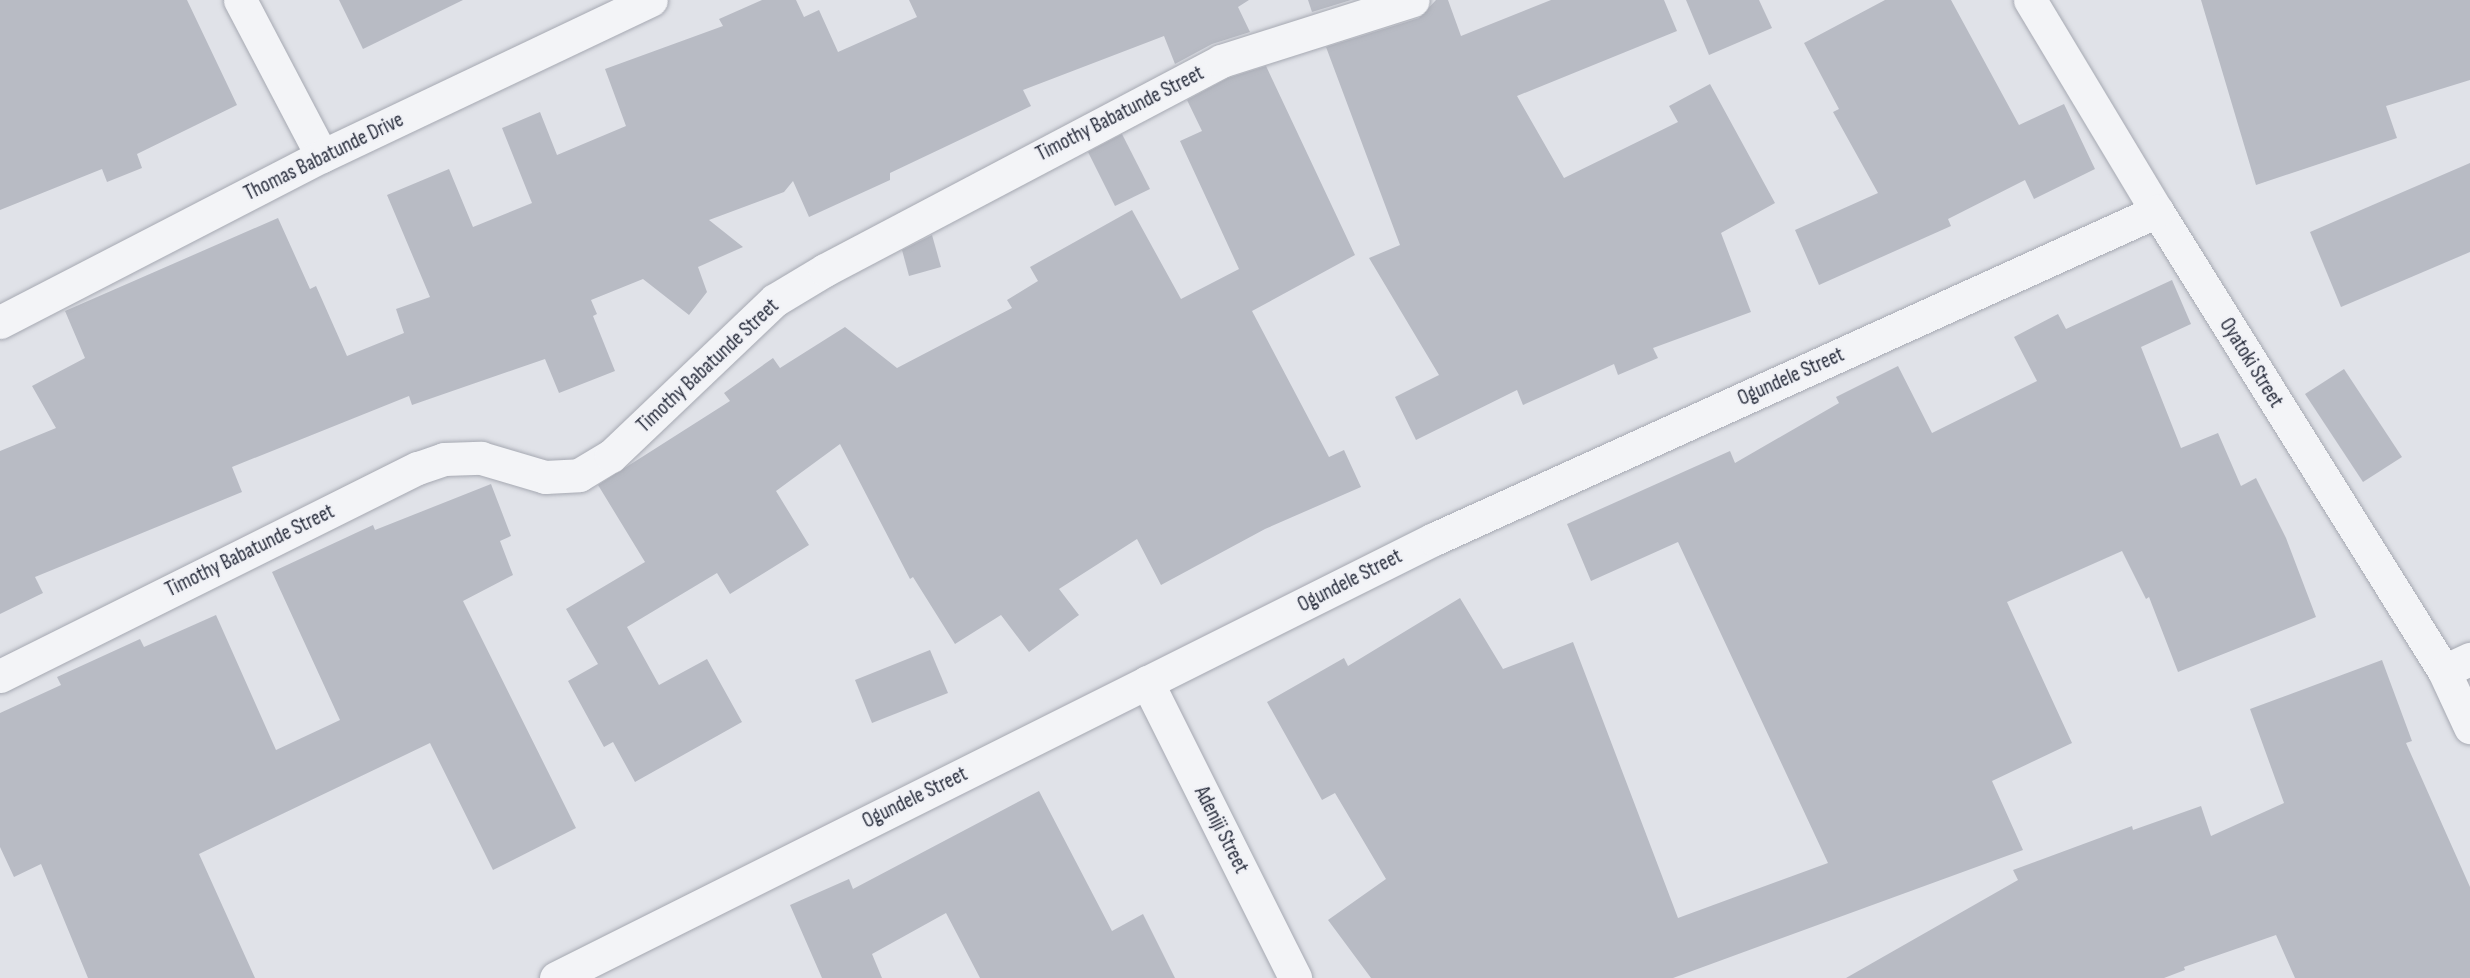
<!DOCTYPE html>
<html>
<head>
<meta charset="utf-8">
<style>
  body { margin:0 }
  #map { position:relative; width:2470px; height:978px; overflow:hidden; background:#e0e2e8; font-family:"Sofia Sans Condensed",sans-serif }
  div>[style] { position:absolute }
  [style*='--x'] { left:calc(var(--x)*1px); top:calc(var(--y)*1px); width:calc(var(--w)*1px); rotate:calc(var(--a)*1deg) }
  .building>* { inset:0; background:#b8bbc4 }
  .roads { filter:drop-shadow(0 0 2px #a6a9b2) drop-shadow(0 0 2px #a6a9b2) }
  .minor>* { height:33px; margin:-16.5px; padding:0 16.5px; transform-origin:16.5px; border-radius:16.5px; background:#f3f4f7 }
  span { translate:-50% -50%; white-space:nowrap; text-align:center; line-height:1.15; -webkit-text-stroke:4.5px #f0f1f6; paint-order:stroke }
  .street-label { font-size:21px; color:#2a2f3e }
</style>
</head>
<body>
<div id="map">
  <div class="building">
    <div style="clip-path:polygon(0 0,187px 0,237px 105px,137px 154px,142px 168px,107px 182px,102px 169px,0 210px)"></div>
    <div style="clip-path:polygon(339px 0,463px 0,363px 49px)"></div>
    <div style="clip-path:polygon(762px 0,796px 0,804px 17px,819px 10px,838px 52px,917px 17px,909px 0,1249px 0,1238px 7px,1250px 32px,1212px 44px,1175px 64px,1164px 36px,1023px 90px,1031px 106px,890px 173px,890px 180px,809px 217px,793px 181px,784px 192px,709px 220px,743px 247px,698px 267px,707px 292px,689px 315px,643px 279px,591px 300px,597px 314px,593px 316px,615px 371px,559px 393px,545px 359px,412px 405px,409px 396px,232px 467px,242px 492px,35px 577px,43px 593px,0 614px,0 451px,56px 428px,32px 386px,85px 358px,65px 311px,278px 218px,310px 289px,316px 286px,347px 356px,404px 333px,396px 309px,430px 297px,387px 195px,449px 169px,473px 227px,532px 203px,502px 128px,540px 112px,557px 155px,626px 126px,605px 69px,723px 26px,719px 19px)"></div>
    <div style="clip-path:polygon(1308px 0,1351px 0,1312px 12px)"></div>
    <div style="clip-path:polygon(1436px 0,1448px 0,1461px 36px,1551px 0,1664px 0,1677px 31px,1517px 96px,1564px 178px,1678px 122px,1669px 106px,1710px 84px,1775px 203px,1721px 233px,1751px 312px,1653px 348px,1658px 358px,1618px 375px,1614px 364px,1523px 405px,1517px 390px,1416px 440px,1395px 397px,1439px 375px,1369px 258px,1400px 245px,1326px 47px,1419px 18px)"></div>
    <div style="clip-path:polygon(1686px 0,1759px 0,1772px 28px,1709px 55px)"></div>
    <div style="clip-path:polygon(1885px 0,1951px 0,2019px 125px,2064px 104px,2095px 169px,2034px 199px,2025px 180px,1948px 219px,1951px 226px,1819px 285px,1795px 230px,1878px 193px,1833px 112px,1839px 109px,1804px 43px)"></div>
    <div style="clip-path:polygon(2201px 0,2470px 0,2470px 80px,2386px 106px,2397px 138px,2256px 185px)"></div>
    <div style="clip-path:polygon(1266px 66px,1355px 255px,1252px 311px,1329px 457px,1344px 450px,1361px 487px,1265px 529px,1161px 585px,1137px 539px,1059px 589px,1079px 615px,1029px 652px,1001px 615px,955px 644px,913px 577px,910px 579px,840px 444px,776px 491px,809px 545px,730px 594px,717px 573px,627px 627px,659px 685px,707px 659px,742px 722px,635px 782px,613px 742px,604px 747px,568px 681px,598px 664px,566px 609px,645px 562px,598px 485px,730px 401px,724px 393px,773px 358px,780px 368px,845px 327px,897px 368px,1012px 308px,1007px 300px,1038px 281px,1030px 267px,1132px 210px,1181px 299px,1239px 269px,1180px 141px,1202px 131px,1187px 100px,1228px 78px)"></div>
    <div style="clip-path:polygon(1122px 134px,1150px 189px,1115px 206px,1088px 152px)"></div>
    <div style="clip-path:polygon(2470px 163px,2470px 252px,2341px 307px,2310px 232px)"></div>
    <div style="clip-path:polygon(932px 235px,941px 267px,909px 276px,902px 250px)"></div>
    <div style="clip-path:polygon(2172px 280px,2191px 324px,2141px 347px,2181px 448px,2218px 433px,2241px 486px,2256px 478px,2286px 538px,2316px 617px,2178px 672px,2149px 597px,2146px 599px,2122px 551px,2007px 602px,2072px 743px,1992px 781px,2023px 850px,1673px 978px,1371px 978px,1328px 920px,1386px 879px,1335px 793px,1322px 800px,1267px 702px,1344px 658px,1348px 666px,1460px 598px,1503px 669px,1573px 642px,1678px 918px,1828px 863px,1678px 542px,1591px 581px,1567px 524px,1730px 451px,1735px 463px,1839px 403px,1836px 397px,1898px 366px,1932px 433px,2037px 381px,2014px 337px,2058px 314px,2066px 329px)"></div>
    <div style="clip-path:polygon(2344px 369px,2402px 457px,2363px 482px,2305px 394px)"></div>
    <div style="clip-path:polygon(491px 484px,511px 536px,500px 541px,513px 575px,463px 601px,576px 828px,493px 870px,430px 743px,199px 854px,255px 978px,88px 978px,41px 864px,14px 877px,0 847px,0 713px,61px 685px,57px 677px,140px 639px,144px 647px,216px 615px,276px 750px,340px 720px,272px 572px,373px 525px,375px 530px)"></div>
    <div style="clip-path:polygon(930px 650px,948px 693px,872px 723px,855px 680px)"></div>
    <div style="clip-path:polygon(2382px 660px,2412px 741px,2406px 743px,2470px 887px,2470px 978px,2295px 978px,2276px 935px,2184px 967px,2185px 970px,2164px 978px,1846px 978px,2018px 880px,2013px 870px,2132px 826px,2133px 830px,2201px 806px,2211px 836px,2284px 803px,2250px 709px)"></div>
    <div style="clip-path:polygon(1039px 791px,1112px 931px,1143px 914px,1175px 978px,980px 978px,946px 913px,872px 954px,882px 978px,822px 978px,790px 905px,849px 879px,853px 889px)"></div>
  </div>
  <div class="roads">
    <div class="minor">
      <div style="--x:240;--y:0;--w:176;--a:62.3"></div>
      <div style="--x:2030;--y:0;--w:246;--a:59"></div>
      <div style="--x:2157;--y:211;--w:542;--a:58.04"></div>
      <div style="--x:2444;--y:671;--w:62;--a:65.1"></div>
      <div style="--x:0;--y:322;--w:362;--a:-27.3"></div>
      <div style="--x:322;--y:156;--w:364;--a:-25.4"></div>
      <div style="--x:2444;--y:671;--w:29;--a:-25"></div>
      <div style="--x:0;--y:676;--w:467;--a:-26.5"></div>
      <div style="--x:418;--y:468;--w:28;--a:-19"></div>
      <div style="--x:444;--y:459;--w:37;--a:-2"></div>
      <div style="--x:481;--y:458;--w:67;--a:16.5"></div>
      <div style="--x:545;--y:477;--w:34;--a:-3"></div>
      <div style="--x:579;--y:475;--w:37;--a:-31"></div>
      <div style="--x:611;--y:456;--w:226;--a:-43.6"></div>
      <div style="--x:775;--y:300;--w:58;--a:-31"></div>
      <div style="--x:825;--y:270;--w:448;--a:-27.8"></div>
      <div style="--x:1221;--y:61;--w:201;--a:-17.6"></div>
      <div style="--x:1147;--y:682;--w:331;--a:63.4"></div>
      <div style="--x:556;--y:978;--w:982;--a:-26.57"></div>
      <div style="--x:1434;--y:539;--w:794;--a:-24.4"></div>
    </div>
  </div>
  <div class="street-label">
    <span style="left:1120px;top:114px;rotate:-27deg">Timothy Babatunde Street</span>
    <span style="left:324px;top:157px;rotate:-26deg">Thomas Babatunde Drive</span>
    <span style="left:2251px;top:363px;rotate:58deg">Oyatoki Street</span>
    <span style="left:708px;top:366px;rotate:-43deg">Timothy Babatunde Street</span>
    <span style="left:1791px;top:377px;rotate:-24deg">Ogundele Street</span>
    <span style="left:250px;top:551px;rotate:-26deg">Timothy Babatunde Street</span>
    <span style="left:1350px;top:581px;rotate:-27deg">Ogundele Street</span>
    <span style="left:915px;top:798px;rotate:-26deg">Ogundele Street</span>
    <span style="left:1221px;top:830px;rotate:63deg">Adeniji Street</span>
  </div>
</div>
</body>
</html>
